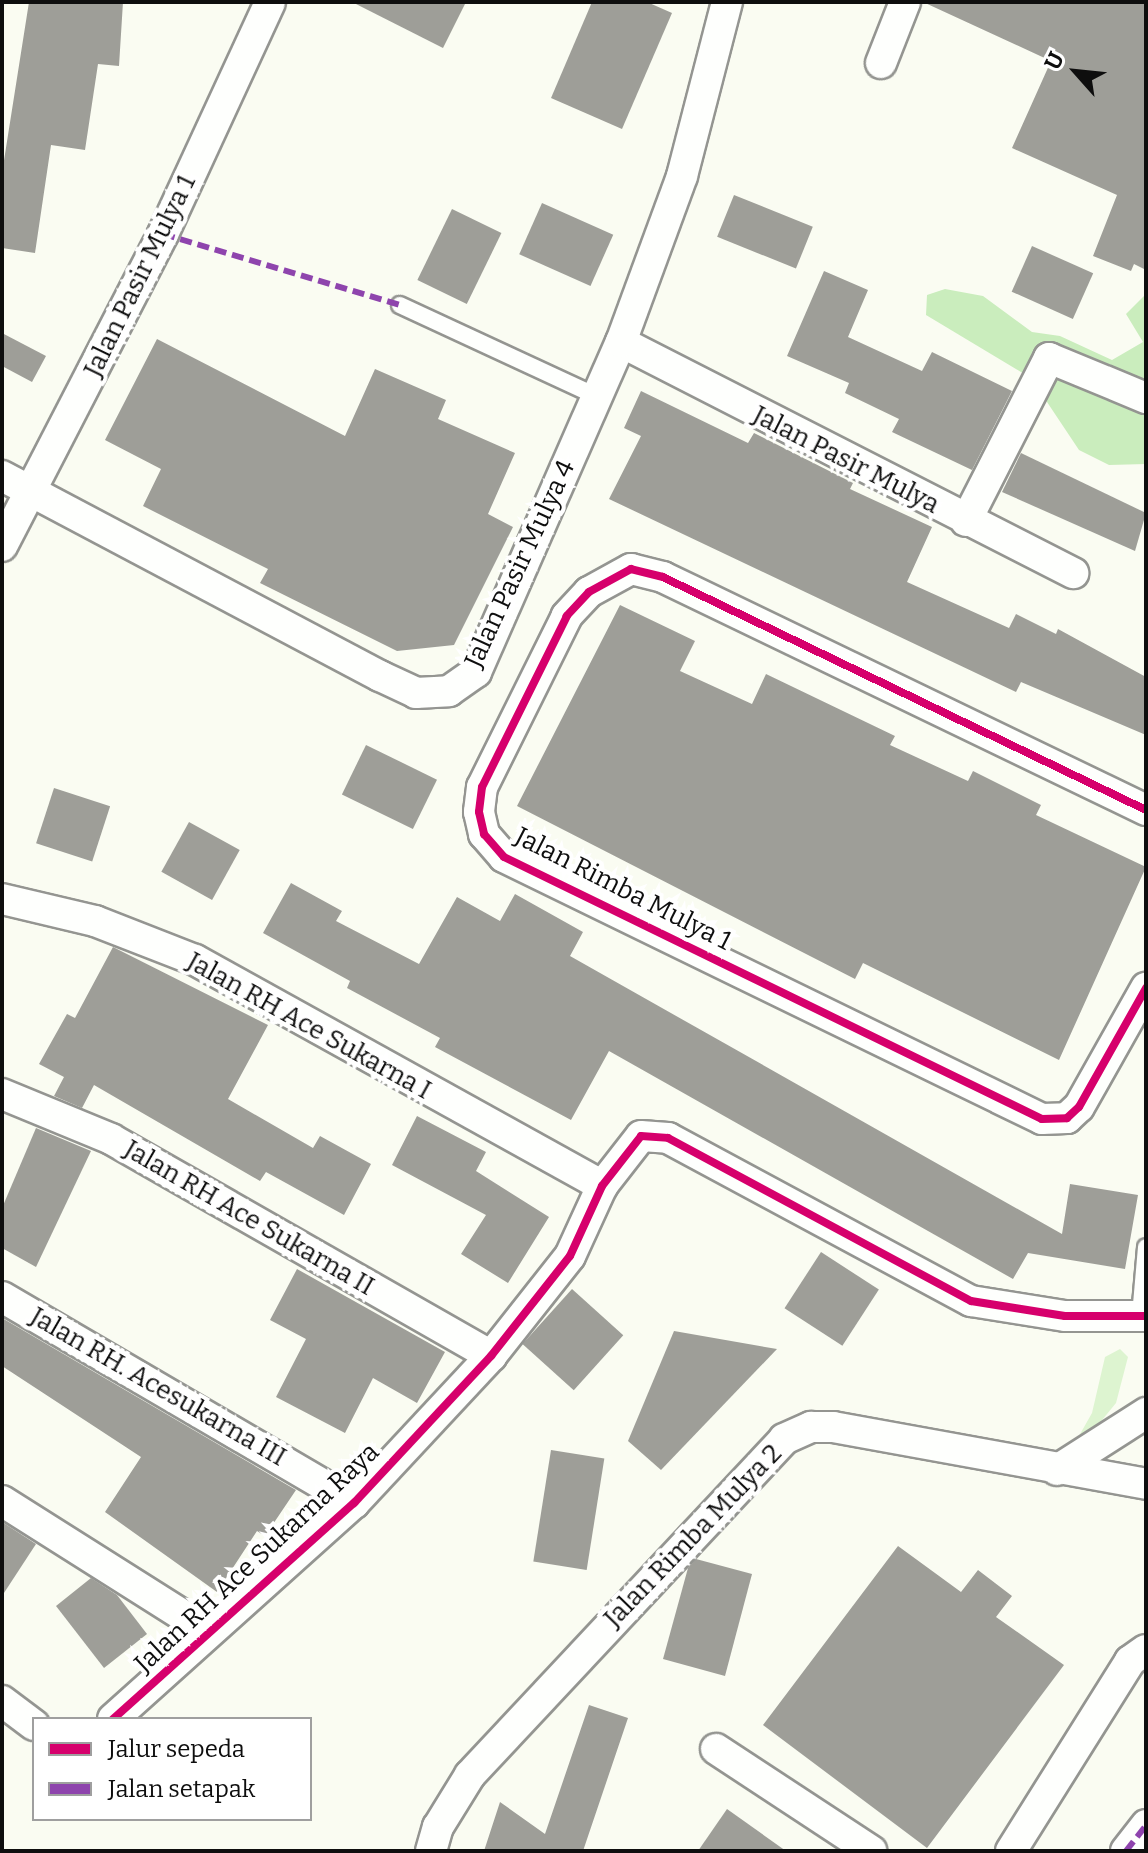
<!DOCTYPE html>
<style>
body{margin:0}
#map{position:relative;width:1148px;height:1853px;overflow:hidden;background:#fafcf2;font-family:Bitter,serif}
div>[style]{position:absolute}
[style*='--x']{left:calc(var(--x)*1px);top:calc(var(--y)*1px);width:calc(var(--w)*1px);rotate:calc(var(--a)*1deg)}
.green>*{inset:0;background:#ddf4d0}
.forest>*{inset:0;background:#caedbd}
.building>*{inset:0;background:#9e9e98;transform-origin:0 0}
.roads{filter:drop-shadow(2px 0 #949591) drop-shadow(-2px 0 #949591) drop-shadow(0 2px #949591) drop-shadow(0 -2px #949591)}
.service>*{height:16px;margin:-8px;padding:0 8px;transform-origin:8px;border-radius:8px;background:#fefffd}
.minor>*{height:30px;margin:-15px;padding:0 15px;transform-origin:15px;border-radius:15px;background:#fefffd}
.quiet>*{height:6px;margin-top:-3px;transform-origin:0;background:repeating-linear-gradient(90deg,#8e44ad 0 12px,transparent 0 18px)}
.cycleway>*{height:8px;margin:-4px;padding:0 4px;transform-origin:4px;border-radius:4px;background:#d6006c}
span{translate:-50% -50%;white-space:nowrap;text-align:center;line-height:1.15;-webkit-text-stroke:8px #fff;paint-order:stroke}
.street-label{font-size:26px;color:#0e0e0e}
.frame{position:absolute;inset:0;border:4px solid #0e0e0e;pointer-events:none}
.legend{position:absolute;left:32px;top:1717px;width:280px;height:104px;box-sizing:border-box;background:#fff;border:2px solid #9f9f9f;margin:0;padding:10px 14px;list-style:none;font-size:24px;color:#0e0e0e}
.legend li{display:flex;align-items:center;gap:16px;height:40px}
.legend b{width:40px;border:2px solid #9f9f9f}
.north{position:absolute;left:1036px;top:32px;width:80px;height:80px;-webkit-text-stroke:6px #fff;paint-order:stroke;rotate:297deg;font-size:22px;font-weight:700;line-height:32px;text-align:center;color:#0e0e0e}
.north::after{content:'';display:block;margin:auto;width:28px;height:36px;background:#0e0e0e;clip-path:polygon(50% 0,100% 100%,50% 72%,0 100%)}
</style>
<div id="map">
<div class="green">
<i style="clip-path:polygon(1120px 1349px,1128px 1357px,1116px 1403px,1080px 1447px,1075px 1443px,1092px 1413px,1105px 1357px)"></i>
</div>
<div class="forest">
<i style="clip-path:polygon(945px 289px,983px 296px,1032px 332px,1060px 336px,1112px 360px,1143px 342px,1126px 314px,1146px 294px,1146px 464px,1109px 465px,1079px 450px,1031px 378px,926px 315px,927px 295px)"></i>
</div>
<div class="building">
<i style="clip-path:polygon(29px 2px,123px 2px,119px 66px,98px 64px,85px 150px,51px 145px,35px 253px,2px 248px,2px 173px)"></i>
<i style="clip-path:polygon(352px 2px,466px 2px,443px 48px)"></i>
<i style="clip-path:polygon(592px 2px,647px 2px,672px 13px,622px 129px,551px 98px)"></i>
<i style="clip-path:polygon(923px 2px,1146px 2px,1146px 270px,1134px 264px,1131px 271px,1093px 256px,1117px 195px,1012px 148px,1051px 61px)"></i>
<i style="left:734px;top:195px;width:85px;height:45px;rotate:22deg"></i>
<i style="left:542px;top:203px;width:78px;height:56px;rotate:24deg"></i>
<i style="left:452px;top:209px;width:55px;height:79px;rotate:26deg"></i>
<i style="left:1032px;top:246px;width:67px;height:50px;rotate:24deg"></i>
<i style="clip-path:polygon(824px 271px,868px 290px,848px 337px,922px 371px,932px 352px,1012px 391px,972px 470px,892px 432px,899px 419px,845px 393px,849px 383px,787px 356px)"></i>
<i style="clip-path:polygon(2px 333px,46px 356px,32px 382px,2px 366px)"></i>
<i style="clip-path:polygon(157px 339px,345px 436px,375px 369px,446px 400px,438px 419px,515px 453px,488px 514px,513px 527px,454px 645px,397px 651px,260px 583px,268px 569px,143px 506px,161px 469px,105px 440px)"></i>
<i style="clip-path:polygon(641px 391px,748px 443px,754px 433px,853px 483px,850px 489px,932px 527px,907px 582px,1009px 628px,1016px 614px,1056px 634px,1058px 629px,1146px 677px,1146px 735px,1021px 682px,1016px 692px,609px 499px,641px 436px,624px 428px)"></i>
<i style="clip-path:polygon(1021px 453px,1146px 513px,1135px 551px,1002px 492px)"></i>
<i style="clip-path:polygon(620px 605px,695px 641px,680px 671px,752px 704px,766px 674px,895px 736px,890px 745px,968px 781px,973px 771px,1041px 805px,1036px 815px,1146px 867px,1059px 1060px,863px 963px,855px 979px,517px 806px)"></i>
<i style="left:366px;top:745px;width:79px;height:55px;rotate:26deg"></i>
<i style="left:54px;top:788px;width:59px;height:58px;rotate:18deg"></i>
<i style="left:189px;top:822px;width:58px;height:57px;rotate:29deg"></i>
<i style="clip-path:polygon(291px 883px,342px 911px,336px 921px,419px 964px,457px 897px,500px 921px,515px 894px,583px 932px,570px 956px,1062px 1234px,1070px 1184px,1138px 1195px,1125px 1269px,1028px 1253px,1013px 1279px,609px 1051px,571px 1120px,435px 1047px,440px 1038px,347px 988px,350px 981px,263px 933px)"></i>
<i style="clip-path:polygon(113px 947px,268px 1025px,228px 1099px,313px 1148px,320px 1136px,371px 1164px,344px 1215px,266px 1172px,260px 1181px,94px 1085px,82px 1108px,54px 1096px,64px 1077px,39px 1064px,67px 1014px,75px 1018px)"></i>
<i style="clip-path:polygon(417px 1116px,486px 1152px,476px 1171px,549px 1217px,508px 1283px,461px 1254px,486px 1215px,392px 1165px)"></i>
<i style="clip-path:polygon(36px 1128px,91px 1151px,36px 1267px,2px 1248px,2px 1208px)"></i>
<i style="left:821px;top:1252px;width:69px;height:67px;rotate:33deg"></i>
<i style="clip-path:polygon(297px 1269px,445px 1352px,417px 1403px,373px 1378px,345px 1433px,276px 1397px,306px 1339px,270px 1320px)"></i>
<i style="left:572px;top:1289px;width:69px;height:74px;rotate:42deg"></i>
<i style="clip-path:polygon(2px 1318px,296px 1490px,265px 1536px,257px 1531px,217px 1592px,105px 1512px,141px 1457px,2px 1366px)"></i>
<i style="clip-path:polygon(674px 1331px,777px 1349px,661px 1470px,628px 1441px)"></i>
<i style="left:551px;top:1450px;width:54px;height:113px;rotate:9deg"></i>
<i style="clip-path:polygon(2px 1522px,36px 1544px,2px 1596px)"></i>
<i style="clip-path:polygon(898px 1546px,961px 1592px,978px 1570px,1012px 1596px,996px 1617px,1064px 1665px,927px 1848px,763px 1725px)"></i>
<i style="clip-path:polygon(696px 1559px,752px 1574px,725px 1676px,663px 1659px,688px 1568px)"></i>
<i style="clip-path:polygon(91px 1578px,117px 1595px,147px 1634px,104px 1668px,56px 1606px)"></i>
<i style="clip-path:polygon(589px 1705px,628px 1718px,583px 1851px,484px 1851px,500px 1802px,545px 1834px)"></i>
<i style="clip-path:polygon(727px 1809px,786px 1851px,698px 1851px)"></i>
</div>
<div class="roads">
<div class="service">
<i style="--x:400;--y:305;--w:216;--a:24.9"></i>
<i style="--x:1140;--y:1316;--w:69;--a:-85"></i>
</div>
<div class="minor">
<i style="--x:881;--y:63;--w:66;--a:-68.5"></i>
<i style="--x:621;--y:342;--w:508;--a:27.07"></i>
<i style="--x:2;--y:476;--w:428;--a:27.9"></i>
<i style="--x:380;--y:676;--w:40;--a:25"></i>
<i style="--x:416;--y:693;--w:33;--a:-3"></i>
<i style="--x:449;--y:691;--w:33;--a:-35"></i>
<i style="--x:476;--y:672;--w:360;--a:-66.3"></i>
<i style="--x:621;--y:342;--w:177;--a:-69.8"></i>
<i style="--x:682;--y:176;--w:180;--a:-75.5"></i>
<i style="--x:966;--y:521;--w:183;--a:-63"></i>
<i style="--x:1049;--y:358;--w:105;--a:22.4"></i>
<i style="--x:2;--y:546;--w:351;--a:-62.7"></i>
<i style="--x:163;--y:234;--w:255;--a:-65.2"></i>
<i style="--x:1146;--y:810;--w:536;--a:-154.25"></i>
<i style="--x:663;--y:577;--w:33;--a:-166"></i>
<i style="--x:631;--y:569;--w:48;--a:151.3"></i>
<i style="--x:589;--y:592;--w:33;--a:133"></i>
<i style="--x:567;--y:616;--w:191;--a:116.4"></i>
<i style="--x:482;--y:787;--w:25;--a:97"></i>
<i style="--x:479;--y:812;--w:23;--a:77"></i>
<i style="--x:484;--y:834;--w:30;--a:49"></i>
<i style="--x:504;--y:857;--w:598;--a:25.97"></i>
<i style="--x:1042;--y:1119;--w:25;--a:-2"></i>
<i style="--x:1067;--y:1118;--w:16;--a:-43"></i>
<i style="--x:1079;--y:1107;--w:137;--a:-60.6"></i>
<i style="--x:2;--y:899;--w:96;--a:13.3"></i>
<i style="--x:95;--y:921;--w:107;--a:21.3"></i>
<i style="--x:195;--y:960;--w:466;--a:29"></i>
<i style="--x:2;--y:1094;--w:118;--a:22.4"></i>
<i style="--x:111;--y:1139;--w:438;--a:29.7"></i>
<i style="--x:2;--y:1297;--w:408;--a:30.3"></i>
<i style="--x:1057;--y:1470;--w:106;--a:-32.6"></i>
<i style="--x:2;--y:1501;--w:241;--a:32.3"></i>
<i style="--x:2;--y:1701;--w:40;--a:37"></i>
<i style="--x:113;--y:1719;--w:324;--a:-41.9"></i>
<i style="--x:354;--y:1503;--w:201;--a:-47"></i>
<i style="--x:491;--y:1356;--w:127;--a:-51.7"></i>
<i style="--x:570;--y:1256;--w:77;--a:-65.4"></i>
<i style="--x:602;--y:1186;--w:63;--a:-52"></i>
<i style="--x:641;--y:1136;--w:27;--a:4"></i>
<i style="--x:668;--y:1138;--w:344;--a:28.3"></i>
<i style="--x:971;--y:1301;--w:95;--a:9.1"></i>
<i style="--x:1065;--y:1316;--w:81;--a:0"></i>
<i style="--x:716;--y:1749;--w:186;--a:33.3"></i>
<i style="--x:431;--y:1851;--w:25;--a:-74"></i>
<i style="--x:438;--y:1827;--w:61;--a:-58.4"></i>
<i style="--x:470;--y:1775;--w:460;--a:-46.9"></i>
<i style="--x:784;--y:1439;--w:30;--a:-24"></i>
<i style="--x:811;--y:1427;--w:22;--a:0"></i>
<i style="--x:833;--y:1427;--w:318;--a:10.3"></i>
<i style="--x:1011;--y:1851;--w:224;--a:-57.9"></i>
<i style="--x:1130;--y:1661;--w:19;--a:-35"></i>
<i style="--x:1126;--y:1851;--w:33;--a:-52"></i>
</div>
</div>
<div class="quiet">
<i style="--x:163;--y:234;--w:247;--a:16.7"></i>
<i style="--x:1126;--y:1851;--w:33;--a:-52"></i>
</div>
<div class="cycleway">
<i style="--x:1146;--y:810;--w:536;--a:-154.25"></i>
<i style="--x:663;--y:577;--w:33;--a:-166"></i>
<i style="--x:631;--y:569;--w:48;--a:151.3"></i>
<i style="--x:589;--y:592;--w:33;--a:133"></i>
<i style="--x:567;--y:616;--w:191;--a:116.4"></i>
<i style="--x:482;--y:787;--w:25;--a:97"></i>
<i style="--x:479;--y:812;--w:23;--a:77"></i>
<i style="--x:484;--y:834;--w:30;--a:49"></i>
<i style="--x:504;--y:857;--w:598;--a:25.97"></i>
<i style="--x:1042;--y:1119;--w:25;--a:-2"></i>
<i style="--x:1067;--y:1118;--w:16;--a:-43"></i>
<i style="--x:1079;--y:1107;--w:137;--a:-60.6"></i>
<i style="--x:113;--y:1719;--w:324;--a:-41.9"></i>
<i style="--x:354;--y:1503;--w:201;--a:-47"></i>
<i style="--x:491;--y:1356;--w:127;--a:-51.7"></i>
<i style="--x:570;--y:1256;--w:77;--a:-65.4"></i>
<i style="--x:602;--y:1186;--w:63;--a:-52"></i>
<i style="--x:641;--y:1136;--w:27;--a:4"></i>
<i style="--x:668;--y:1138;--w:344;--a:28.3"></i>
<i style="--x:971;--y:1301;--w:95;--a:9.1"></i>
<i style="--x:1065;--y:1316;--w:81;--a:0"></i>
</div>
<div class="street-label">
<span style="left:140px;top:276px;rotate:-64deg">Jalan Pasir Mulya 1</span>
<span style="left:846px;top:460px;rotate:27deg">Jalan Pasir Mulya</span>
<span style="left:520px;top:564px;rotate:-65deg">Jalan Pasir Mulya 4</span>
<span style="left:623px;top:889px;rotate:27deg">Jalan Rimba Mulya 1</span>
<span style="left:309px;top:1026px;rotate:29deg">Jalan RH Ace Sukarna I</span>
<span style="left:249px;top:1218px;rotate:30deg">Jalan RH Ace Sukarna II</span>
<span style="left:158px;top:1387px;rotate:30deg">Jalan RH. Acesukarna III</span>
<span style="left:693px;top:1536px;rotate:-46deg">Jalan Rimba Mulya 2</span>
<span style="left:257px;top:1558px;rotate:-43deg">Jalan RH Ace Sukarna Raya</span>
</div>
<div class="frame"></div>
<ul class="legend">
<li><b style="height:10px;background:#d6006c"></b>Jalur sepeda</li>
<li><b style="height:10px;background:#8e44ad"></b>Jalan setapak</li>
</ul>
<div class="north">U</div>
</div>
